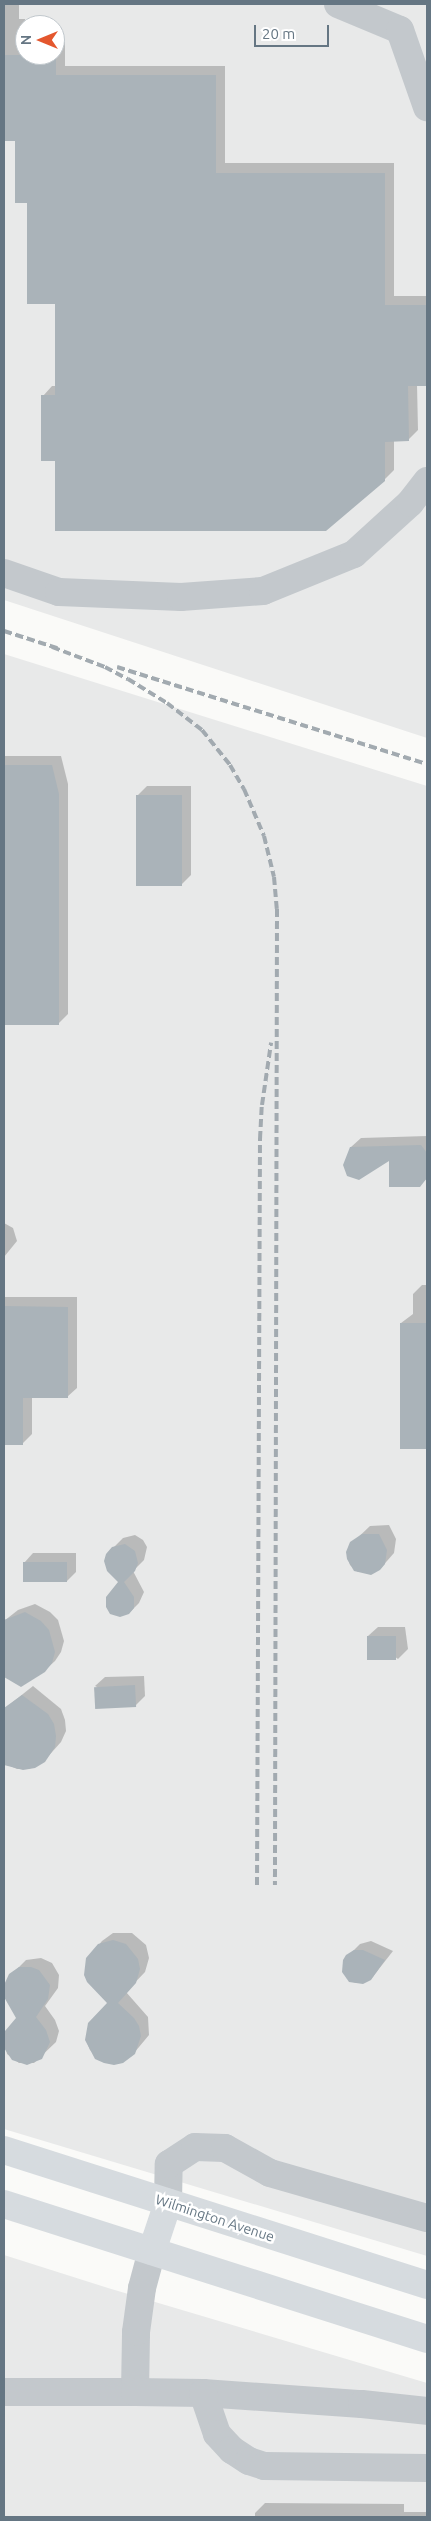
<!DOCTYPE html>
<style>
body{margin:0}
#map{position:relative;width:431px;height:2521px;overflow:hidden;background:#fafaf8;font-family:Ubuntu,sans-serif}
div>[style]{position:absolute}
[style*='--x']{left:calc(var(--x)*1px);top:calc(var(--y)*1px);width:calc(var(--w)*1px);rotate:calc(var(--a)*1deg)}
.built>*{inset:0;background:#e8e9e9}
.shadow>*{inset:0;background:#0003}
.building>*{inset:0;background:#aab3b9;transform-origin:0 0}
.minor>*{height:28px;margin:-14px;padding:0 14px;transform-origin:14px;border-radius:14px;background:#c3c8cc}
.major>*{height:28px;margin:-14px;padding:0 14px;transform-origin:14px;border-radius:14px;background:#d6dbdf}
.rail>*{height:4px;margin-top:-2px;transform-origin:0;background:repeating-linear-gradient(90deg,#a2aab0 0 8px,transparent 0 12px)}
span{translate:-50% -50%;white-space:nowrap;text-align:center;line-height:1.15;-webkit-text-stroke:5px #fff;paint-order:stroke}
.street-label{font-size:14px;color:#657683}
.frame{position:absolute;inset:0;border:5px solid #657683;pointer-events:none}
.north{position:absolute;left:15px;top:15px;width:50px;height:50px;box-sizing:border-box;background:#fff;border:1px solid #c1c8cd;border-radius:50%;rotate:270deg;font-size:14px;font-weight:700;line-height:20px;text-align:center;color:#657683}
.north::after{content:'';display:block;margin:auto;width:18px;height:22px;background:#e4572e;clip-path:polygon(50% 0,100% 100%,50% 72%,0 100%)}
.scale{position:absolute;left:254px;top:25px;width:75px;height:22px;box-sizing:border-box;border:2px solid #657683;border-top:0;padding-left:6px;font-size:15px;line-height:18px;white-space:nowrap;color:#657683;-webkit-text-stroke:4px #fff;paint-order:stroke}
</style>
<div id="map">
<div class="built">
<i style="clip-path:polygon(evenodd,4px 4px,427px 4px,427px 738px,4px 600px,4px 4px,25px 25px,55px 25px,55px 55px,25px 55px,25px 25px)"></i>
<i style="clip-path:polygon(4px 654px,427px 786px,427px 2256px,4px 2129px)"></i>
<i style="clip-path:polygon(4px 2255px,108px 2288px,427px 2383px,427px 2517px,4px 2517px)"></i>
</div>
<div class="shadow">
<i style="clip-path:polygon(4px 4px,19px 4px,19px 19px,25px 19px,25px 55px,55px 55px,55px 42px,65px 42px,65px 66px,225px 66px,225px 163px,394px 163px,394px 296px,427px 296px,427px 384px,417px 384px,418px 430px,408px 440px,394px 440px,394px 470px,384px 480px,56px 460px,43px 396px,52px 386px,56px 386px,56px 302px,28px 201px,16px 140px,4px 140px)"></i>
<i style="clip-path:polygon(4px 756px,61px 756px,68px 784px,68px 1014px,59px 1023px,4px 1023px)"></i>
<i style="clip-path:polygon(147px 786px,191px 786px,191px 875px,181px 885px,138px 795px)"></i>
<i style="clip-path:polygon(427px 1136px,427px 1178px,419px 1186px,390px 1159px,351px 1147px,361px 1138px)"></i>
<i style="clip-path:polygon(4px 1223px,13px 1228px,17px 1241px,4px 1257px)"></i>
<i style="clip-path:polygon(422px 1285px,427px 1285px,427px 1448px,401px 1448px,401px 1323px,413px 1314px,413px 1294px)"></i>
<i style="clip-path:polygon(4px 1297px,77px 1297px,77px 1388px,67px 1397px,32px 1397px,32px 1434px,22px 1444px,4px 1444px)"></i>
<i style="clip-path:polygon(389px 1525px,396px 1539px,394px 1553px,380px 1569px,358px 1572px,350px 1565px,348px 1559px,350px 1545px,370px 1526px)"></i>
<i style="clip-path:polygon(135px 1535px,143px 1540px,147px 1547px,144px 1560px,133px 1571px,144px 1592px,139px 1603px,129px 1613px,113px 1548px,123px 1538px)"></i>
<i style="clip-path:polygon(33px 1553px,76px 1553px,76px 1572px,67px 1581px,24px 1563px)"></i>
<i style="clip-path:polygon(35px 1604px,50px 1612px,58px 1620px,64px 1641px,61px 1652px,55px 1661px,44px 1671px,21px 1686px,4px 1676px,4px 1621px,18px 1610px)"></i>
<i style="clip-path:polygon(378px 1627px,405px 1627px,408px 1649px,398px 1659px,368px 1636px)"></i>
<i style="clip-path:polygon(144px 1676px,145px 1696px,135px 1706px,95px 1686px,105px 1677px)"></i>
<i style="clip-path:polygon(33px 1686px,61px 1709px,65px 1720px,66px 1731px,61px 1742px,44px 1761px,29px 1769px,17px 1769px,4px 1763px,4px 1709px)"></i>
<i style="clip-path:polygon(113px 1933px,132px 1933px,146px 1945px,149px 1958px,145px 1972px,126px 1992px,148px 2017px,149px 2035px,134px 2053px,105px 2062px,90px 2050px,86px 2040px,108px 2003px,87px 1959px,102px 1941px)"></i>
<i style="clip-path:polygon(371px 1941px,393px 1951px,371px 1979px,357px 1983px,349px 1981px,350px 1954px,360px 1944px)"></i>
<i style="clip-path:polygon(41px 1958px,52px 1963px,59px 1975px,58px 1988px,45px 2006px,55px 2020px,59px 2031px,56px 2042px,34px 2063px,19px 2063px,7px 2054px,4px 2039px,6px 2032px,17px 2018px,16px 1970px,26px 1960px)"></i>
<i style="clip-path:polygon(265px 2503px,404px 2504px,404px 2512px,427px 2512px,427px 2517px,255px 2517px,255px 2513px)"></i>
</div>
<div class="building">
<i style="clip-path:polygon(4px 55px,56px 55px,56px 75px,216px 75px,216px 173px,385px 173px,385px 305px,427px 305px,427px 386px,408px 386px,409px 441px,385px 442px,385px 481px,326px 531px,55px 531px,55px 461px,41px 461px,41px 395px,55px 395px,55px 304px,27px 304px,27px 203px,15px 203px,15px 141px,4px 141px)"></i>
<i style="clip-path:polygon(4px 765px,52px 765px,59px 794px,59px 1025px,4px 1025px)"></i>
<i style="left:136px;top:795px;width:46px;height:91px"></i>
<i style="clip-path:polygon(421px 1145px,427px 1153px,427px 1178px,420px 1187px,389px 1187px,389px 1161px,359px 1180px,347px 1176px,343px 1165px,350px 1147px)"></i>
<i style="clip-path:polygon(4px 1306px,68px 1307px,68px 1398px,23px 1398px,23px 1445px,4px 1445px)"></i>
<i style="left:400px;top:1323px;width:27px;height:126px"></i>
<i style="clip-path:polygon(362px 1534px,379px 1534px,387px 1550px,385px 1564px,380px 1570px,371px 1575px,354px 1571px,347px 1559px,346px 1552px,350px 1542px)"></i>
<i style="clip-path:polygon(125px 1544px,135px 1551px,138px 1563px,135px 1571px,124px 1582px,134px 1597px,134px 1608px,129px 1614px,120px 1617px,110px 1614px,106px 1607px,106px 1597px,118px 1582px,107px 1571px,104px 1561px,106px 1554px,112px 1547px)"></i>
<i style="left:67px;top:1562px;width:20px;height:44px;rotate:90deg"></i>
<i style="clip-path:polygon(25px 1612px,41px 1621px,49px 1630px,55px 1652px,52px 1663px,45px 1672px,21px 1687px,4px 1677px,4px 1620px)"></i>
<i style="left:367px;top:1636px;width:29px;height:24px"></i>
<i style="left:135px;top:1685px;width:22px;height:41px;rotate:87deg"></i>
<i style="clip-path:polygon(22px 1695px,48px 1714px,54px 1724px,56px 1736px,55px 1747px,45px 1762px,35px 1768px,23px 1770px,4px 1765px,4px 1708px)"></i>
<i style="clip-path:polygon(113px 1940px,126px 1944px,138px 1959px,140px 1969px,136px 1983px,118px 2003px,134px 2018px,139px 2026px,141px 2036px,135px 2054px,123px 2063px,114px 2065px,104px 2063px,95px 2059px,85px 2040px,88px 2023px,107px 2003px,87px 1982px,84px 1975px,86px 1958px,98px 1944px)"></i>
<i style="clip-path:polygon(354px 1950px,363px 1950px,385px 1960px,371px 1980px,363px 1984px,349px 1982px,342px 1972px,343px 1960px,346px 1955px)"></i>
<i style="clip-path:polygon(19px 1967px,31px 1967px,39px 1970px,50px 1985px,48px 1999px,36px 2017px,46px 2030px,50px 2042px,42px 2059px,27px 2065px,12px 2060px,4px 2048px,5px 2031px,16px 2018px,4px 1997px,4px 1985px,9px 1974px)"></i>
</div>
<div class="minor">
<i style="--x:338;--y:4;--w:67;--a:22.8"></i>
<i style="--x:400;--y:30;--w:82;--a:70.7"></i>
<i style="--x:4;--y:573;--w:58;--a:19.1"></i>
<i style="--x:59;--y:592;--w:122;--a:2.3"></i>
<i style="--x:181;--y:597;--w:82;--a:-4.2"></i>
<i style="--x:263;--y:591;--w:98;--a:-22.1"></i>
<i style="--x:354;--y:554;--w:76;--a:-42.3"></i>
<i style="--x:410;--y:503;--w:28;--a:-52"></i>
<i style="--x:168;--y:2203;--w:39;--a:-89"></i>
<i style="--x:169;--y:2164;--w:31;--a:-33"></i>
<i style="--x:195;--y:2147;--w:30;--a:2"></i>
<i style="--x:225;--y:2148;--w:51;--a:29.1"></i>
<i style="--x:270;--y:2173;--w:163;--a:16"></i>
<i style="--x:4;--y:2392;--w:131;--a:0"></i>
<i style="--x:135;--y:2392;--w:60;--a:-89"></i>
<i style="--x:136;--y:2332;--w:44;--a:-82.2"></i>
<i style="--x:142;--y:2288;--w:38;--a:-75"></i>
<i style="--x:135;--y:2392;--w:68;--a:0.8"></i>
<i style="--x:203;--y:2393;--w:159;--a:4"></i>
<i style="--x:362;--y:2404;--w:65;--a:6.1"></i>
<i style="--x:203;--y:2393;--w:43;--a:71.1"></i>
<i style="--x:217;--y:2434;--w:22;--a:47"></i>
<i style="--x:232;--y:2450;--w:20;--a:33"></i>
<i style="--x:249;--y:2461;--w:16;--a:18"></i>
<i style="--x:264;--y:2466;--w:163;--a:0.7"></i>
</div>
<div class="major">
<i style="--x:4;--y:2150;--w:444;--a:17.7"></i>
<i style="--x:4;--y:2204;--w:444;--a:17.7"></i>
<i style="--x:152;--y:2251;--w:51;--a:-71.6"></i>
</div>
<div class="rail">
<i style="--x:4;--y:631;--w:56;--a:17.8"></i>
<i style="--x:52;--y:647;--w:57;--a:20.7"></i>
<i style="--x:105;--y:667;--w:26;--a:28"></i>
<i style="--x:128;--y:679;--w:46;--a:31.6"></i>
<i style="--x:167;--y:703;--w:44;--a:37.6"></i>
<i style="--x:202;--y:730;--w:45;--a:51.3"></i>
<i style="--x:230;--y:765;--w:28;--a:60"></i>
<i style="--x:244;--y:789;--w:51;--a:66.9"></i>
<i style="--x:264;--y:836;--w:42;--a:76.3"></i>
<i style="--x:274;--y:877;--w:32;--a:85"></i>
<i style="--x:277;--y:909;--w:976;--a:90.12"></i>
<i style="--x:117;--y:667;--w:325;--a:17.4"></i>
<i style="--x:257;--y:1885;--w:746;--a:-89.77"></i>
<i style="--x:260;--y:1139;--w:34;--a:-87"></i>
<i style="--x:262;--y:1105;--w:63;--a:-81.7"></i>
</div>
<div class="street-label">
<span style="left:215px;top:2218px;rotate:18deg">Wilmington Avenue</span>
</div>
<div class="frame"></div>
<div class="north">N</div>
<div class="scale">20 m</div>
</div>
